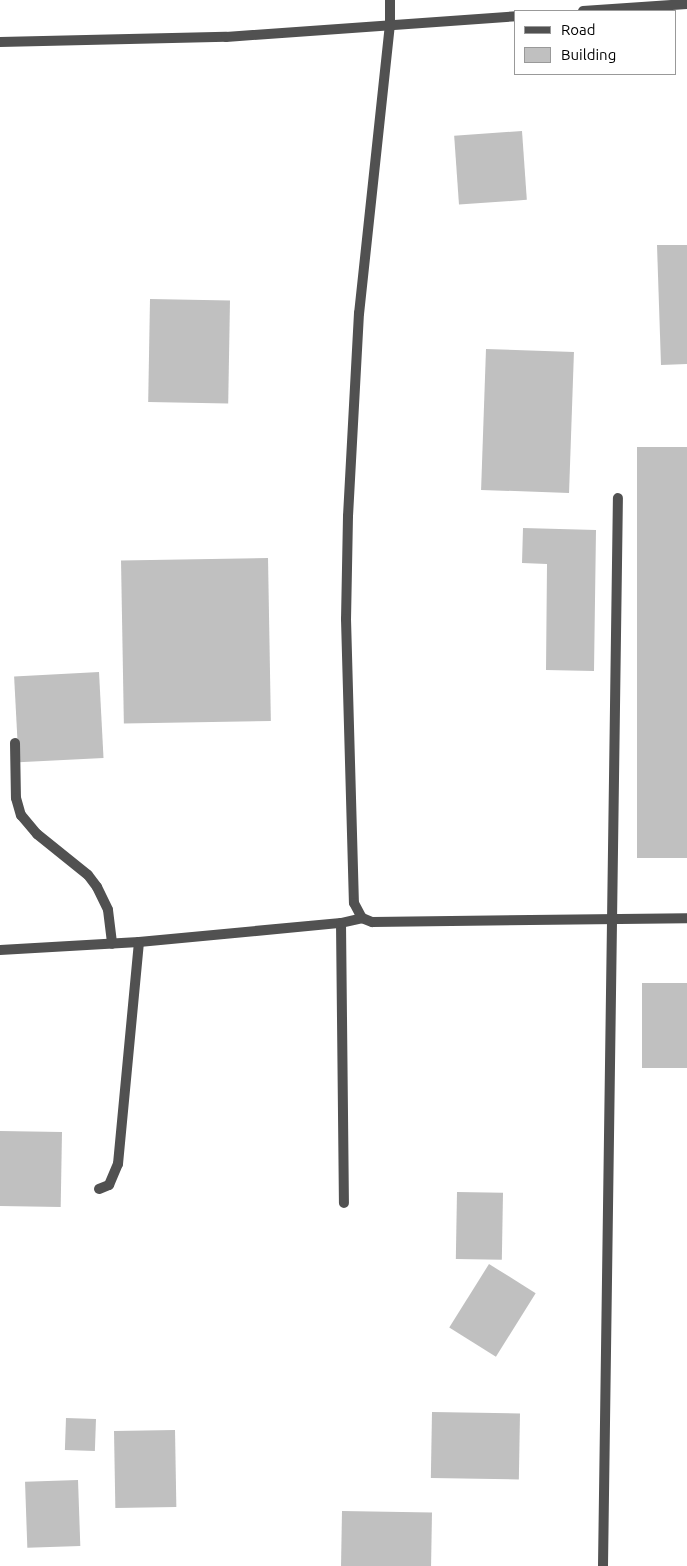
<!DOCTYPE html>
<style>
body{margin:0}
#map{position:relative;width:687px;height:1566px;overflow:hidden;background:#fff;font-family:Ubuntu,sans-serif}
div>[style]{position:absolute}
[style*='--x']{left:calc(var(--x)*1px);top:calc(var(--y)*1px);width:calc(var(--w)*1px);rotate:calc(var(--a)*1deg)}
.building>*{inset:0;background:#c0c0c0;transform-origin:0 0}
.street>*{height:10px;margin:-5px;padding:0 5px;transform-origin:5px;border-radius:5px;background:#515151}
span{translate:-50% -50%;white-space:nowrap;text-align:center;line-height:1.15;-webkit-text-stroke:4px #fff;paint-order:stroke}
.legend{position:absolute;left:514px;top:10px;width:162px;height:65px;box-sizing:border-box;background:#fff;border:1px solid #999;margin:0;padding:6px 9px;list-style:none;font-size:15px;color:#000}
.legend li{display:flex;align-items:center;gap:10px;height:25px}
.legend b{width:25px;border:1px solid #999}
</style>
<div id="map">
<div class="building">
<i style="left:522px;top:131px;width:69px;height:68px;rotate:86deg"></i>
<i style="clip-path:polygon(657px 245px,687px 245px,687px 364px,661px 365px)"></i>
<i style="left:150px;top:299px;width:80px;height:103px;rotate:1deg"></i>
<i style="left:486px;top:349px;width:88px;height:141px;rotate:2deg"></i>
<i style="left:637px;top:447px;width:50px;height:411px"></i>
<i style="clip-path:polygon(523px 528px,596px 530px,594px 671px,546px 670px,547px 564px,522px 563px)"></i>
<i style="left:268px;top:558px;width:163px;height:147px;rotate:89deg"></i>
<i style="left:99px;top:672px;width:86px;height:85px;rotate:87deg"></i>
<i style="left:642px;top:983px;width:45px;height:85px"></i>
<i style="left:0;top:1131px;width:62px;height:75px;rotate:1deg"></i>
<i style="left:457px;top:1192px;width:46px;height:67px;rotate:1deg"></i>
<i style="left:489px;top:1264px;width:55px;height:75px;rotate:32deg"></i>
<i style="left:432px;top:1412px;width:88px;height:66px;rotate:1deg"></i>
<i style="left:66px;top:1418px;width:30px;height:32px;rotate:2deg"></i>
<i style="left:175px;top:1430px;width:77px;height:61px;rotate:89deg"></i>
<i style="left:78px;top:1480px;width:66px;height:53px;rotate:88deg"></i>
<i style="left:342px;top:1511px;width:90px;height:55px;rotate:1deg"></i>
</div>
<div class="street">
<i style="--x:390;--y:0;--w:24;--a:90"></i>
<i style="--x:390;--y:24;--w:291;--a:96.1"></i>
<i style="--x:359;--y:313;--w:203;--a:93.1"></i>
<i style="--x:348;--y:516;--w:103;--a:91.1"></i>
<i style="--x:346;--y:619;--w:284;--a:88.4"></i>
<i style="--x:354;--y:903;--w:17;--a:62"></i>
<i style="--x:362;--y:918;--w:11;--a:22"></i>
<i style="--x:372;--y:922;--w:315;--a:-0.7"></i>
<i style="--x:583;--y:11;--w:104;--a:-3.9"></i>
<i style="--x:0;--y:42;--w:226;--a:-1.3"></i>
<i style="--x:226;--y:37;--w:291;--a:-4.1"></i>
<i style="--x:15;--y:743;--w:55;--a:89"></i>
<i style="--x:16;--y:798;--w:18;--a:74"></i>
<i style="--x:21;--y:815;--w:25;--a:50"></i>
<i style="--x:37;--y:834;--w:65;--a:38.8"></i>
<i style="--x:88;--y:875;--w:15;--a:53"></i>
<i style="--x:97;--y:887;--w:25;--a:64"></i>
<i style="--x:108;--y:910;--w:34;--a:83"></i>
<i style="--x:341;--y:923;--w:280;--a:89.4"></i>
<i style="--x:0;--y:950;--w:139;--a:-3.3"></i>
<i style="--x:139;--y:942;--w:203;--a:-5.4"></i>
<i style="--x:341;--y:923;--w:22;--a:-13"></i>
<i style="--x:99;--y:1189;--w:11;--a:-22"></i>
<i style="--x:109;--y:1185;--w:23;--a:-67"></i>
<i style="--x:118;--y:1164;--w:223;--a:-84.6"></i>
<i style="--x:603;--y:1566;--w:1068;--a:-89.2"></i>
</div>
<ul class="legend">
<li><b style="height:6px;background:#515151"></b>Road</li>
<li><b style="height:14px;background:#c0c0c0"></b>Building</li>
</ul>
</div>
